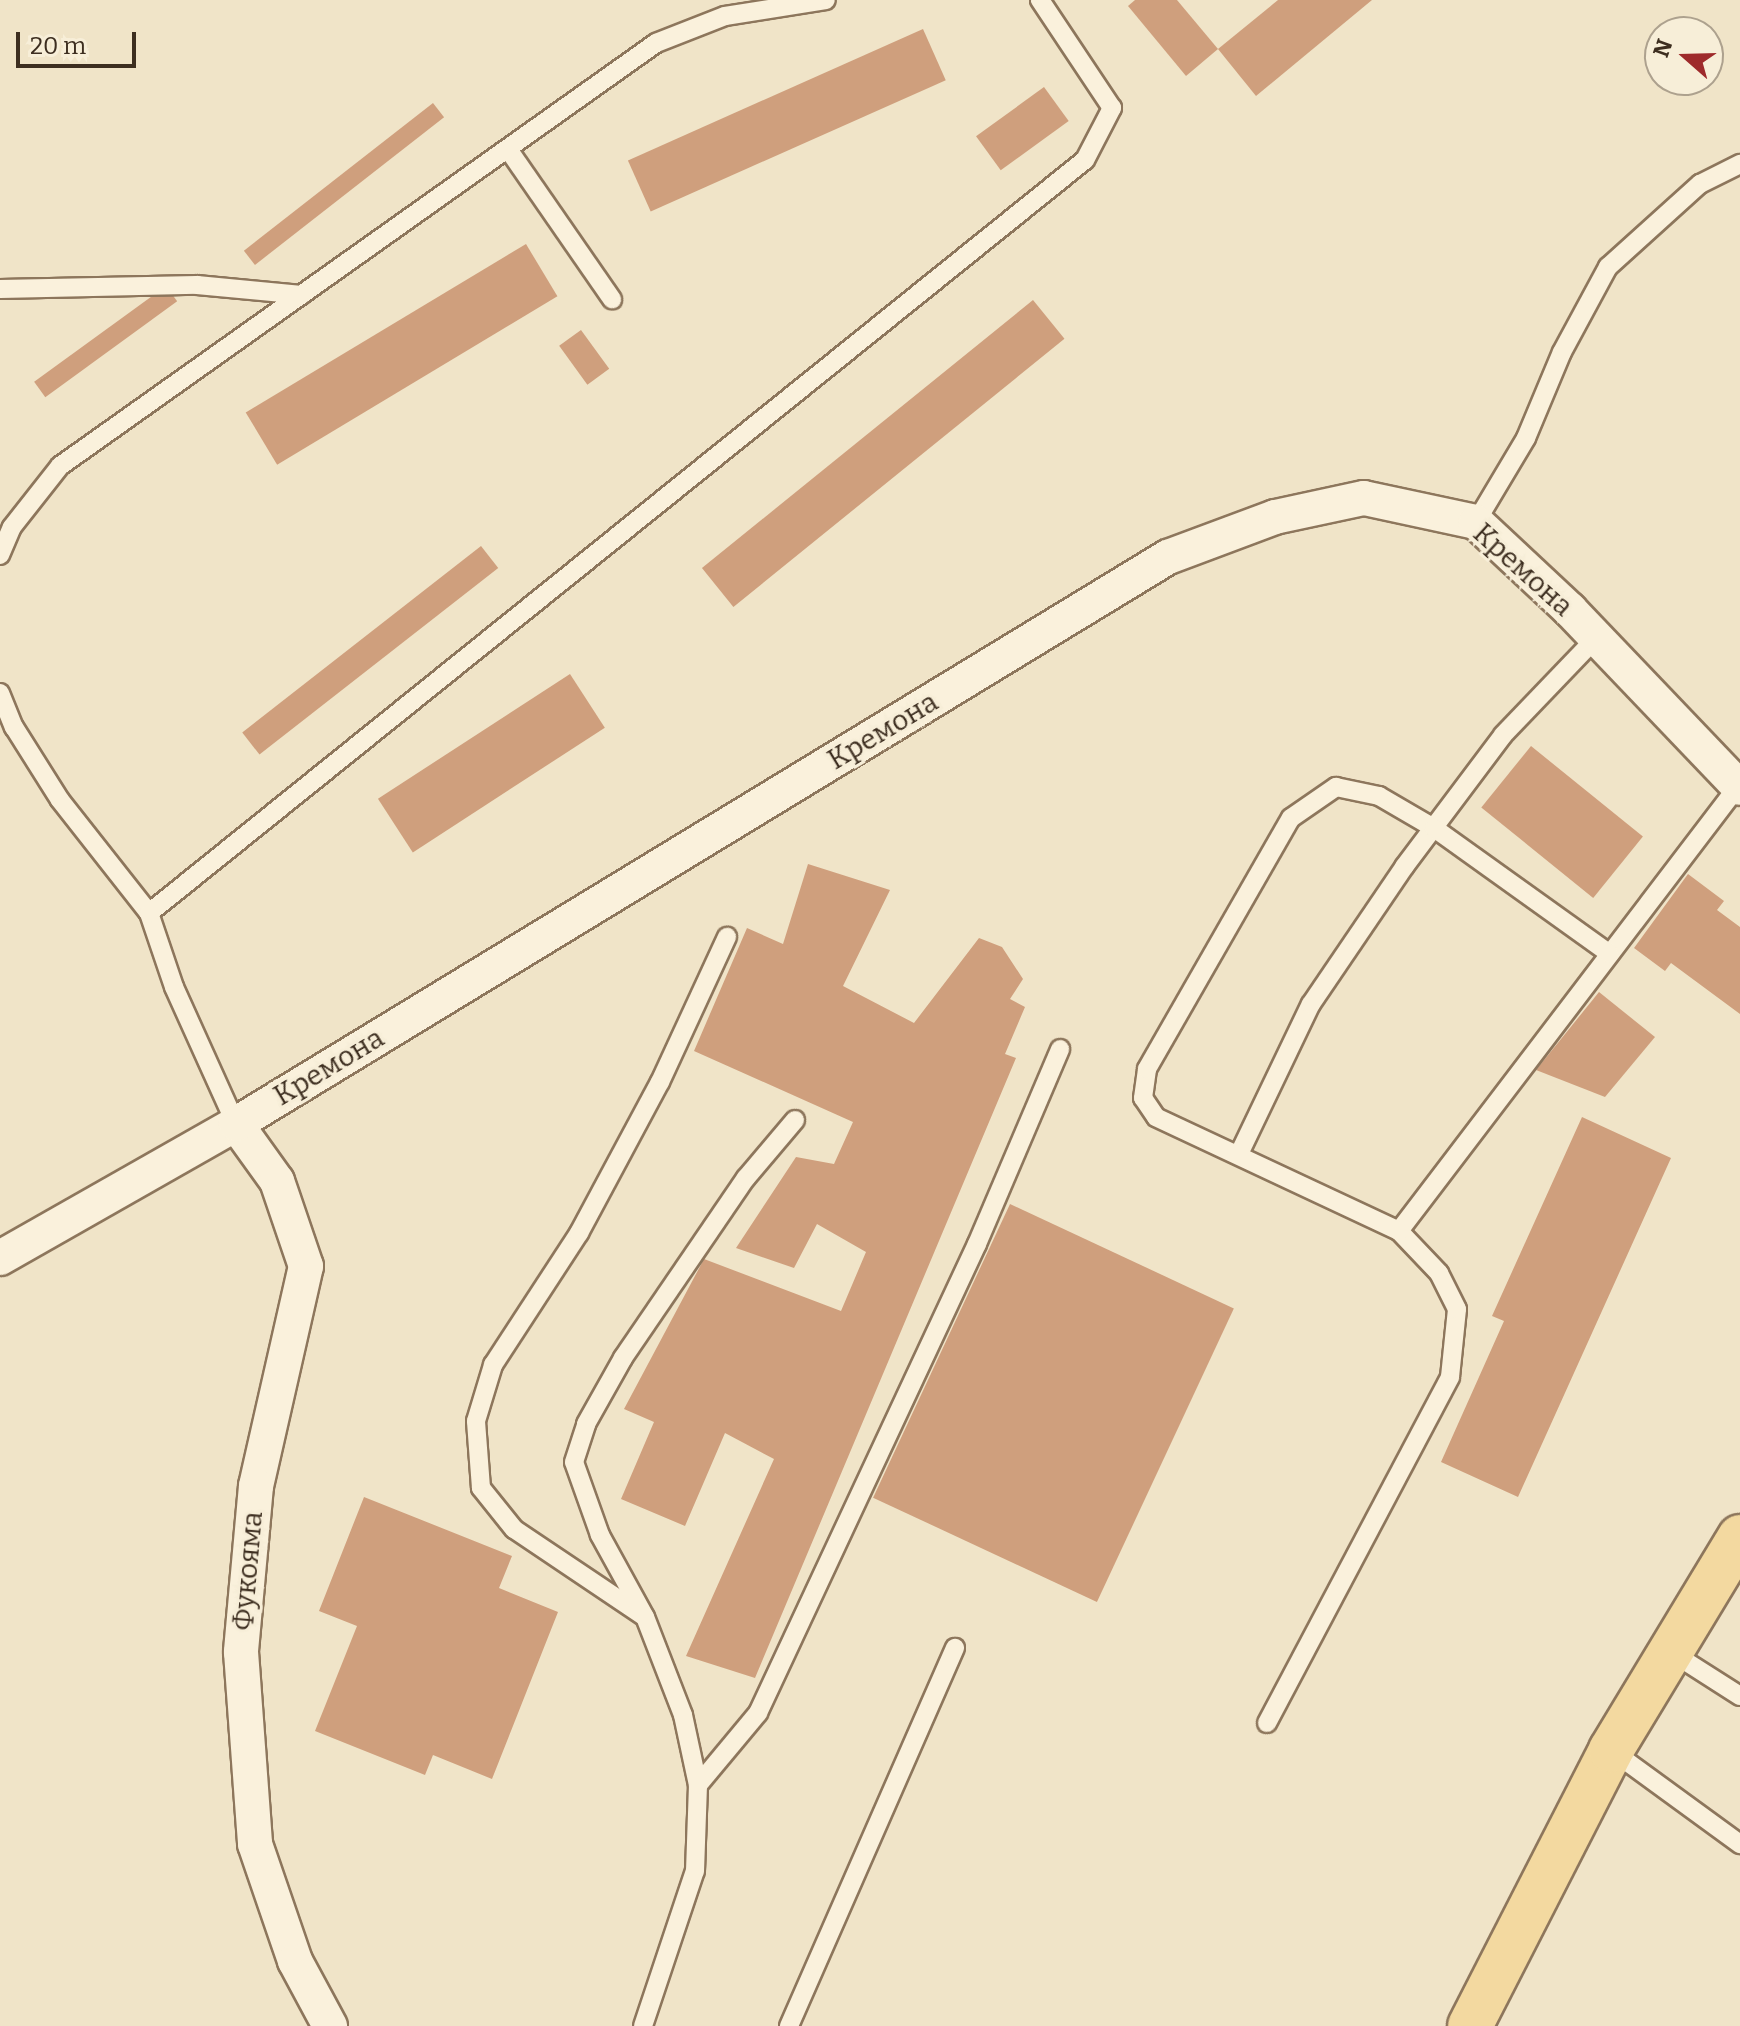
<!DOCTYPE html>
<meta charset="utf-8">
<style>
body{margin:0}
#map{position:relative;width:1740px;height:2026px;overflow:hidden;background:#f0e4c8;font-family:Bitter,serif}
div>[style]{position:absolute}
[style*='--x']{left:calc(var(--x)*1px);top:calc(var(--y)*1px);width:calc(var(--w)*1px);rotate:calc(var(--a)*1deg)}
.building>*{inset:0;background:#cf9f7d;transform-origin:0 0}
.roads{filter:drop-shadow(2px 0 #8d765c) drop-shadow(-2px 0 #8d765c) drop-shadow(0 2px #8d765c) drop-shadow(0 -2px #8d765c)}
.service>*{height:18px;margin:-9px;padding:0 9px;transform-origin:9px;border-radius:9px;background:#faf1dc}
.minor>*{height:34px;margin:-17px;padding:0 17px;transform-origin:17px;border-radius:17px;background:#faf1dc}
.primary>*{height:44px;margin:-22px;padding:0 22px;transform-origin:22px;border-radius:22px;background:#f3d9a0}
span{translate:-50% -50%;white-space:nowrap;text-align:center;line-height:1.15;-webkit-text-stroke:6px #f7eed8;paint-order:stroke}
.street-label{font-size:28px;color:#3d2e20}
.north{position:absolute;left:1644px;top:16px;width:80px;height:80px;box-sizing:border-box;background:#f7eed8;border:2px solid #ada18e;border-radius:50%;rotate:290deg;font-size:22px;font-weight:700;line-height:32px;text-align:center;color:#3d2e20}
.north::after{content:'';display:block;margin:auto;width:28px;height:36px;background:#9e2a2b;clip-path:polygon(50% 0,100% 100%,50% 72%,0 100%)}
.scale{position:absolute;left:16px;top:32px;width:120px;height:36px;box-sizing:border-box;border:4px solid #3d2e20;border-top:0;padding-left:10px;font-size:24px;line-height:28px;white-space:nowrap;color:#3d2e20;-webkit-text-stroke:6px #f7eed8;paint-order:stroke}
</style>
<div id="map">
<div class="building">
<i style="clip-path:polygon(1135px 0,1177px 0,1218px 49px,1186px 76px,1128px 6px)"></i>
<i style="clip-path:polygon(1278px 0,1372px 0,1256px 96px,1218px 49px)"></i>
<i style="left:923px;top:29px;width:56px;height:323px;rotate:66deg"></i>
<i style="left:1044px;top:87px;width:42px;height:84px;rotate:54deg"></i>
<i style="left:433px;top:103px;width:18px;height:240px;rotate:52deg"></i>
<i style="left:526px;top:244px;width:61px;height:327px;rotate:59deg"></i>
<i style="left:166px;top:286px;width:19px;height:163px;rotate:54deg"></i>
<i style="left:1033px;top:300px;width:50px;height:426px;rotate:51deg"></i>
<i style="left:581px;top:330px;width:48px;height:27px;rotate:54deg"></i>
<i style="left:481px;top:546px;width:28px;height:303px;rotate:52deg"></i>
<i style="left:570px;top:674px;width:64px;height:229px;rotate:57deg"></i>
<i style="left:1531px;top:746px;width:144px;height:79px;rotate:39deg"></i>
<i style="clip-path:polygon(808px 864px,890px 890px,843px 986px,914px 1023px,979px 938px,1002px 947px,1023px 979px,1010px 999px,1025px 1007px,1005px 1054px,1016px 1058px,755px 1678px,686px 1656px,774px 1459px,725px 1433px,685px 1526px,621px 1499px,654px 1422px,624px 1409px,704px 1259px,841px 1311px,866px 1252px,817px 1224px,794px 1268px,736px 1248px,796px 1157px,834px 1164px,853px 1122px,694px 1051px,747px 928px,783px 944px)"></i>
<i style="clip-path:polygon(1688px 874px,1724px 901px,1717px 910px,1740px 927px,1740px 1014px,1671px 963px,1665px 971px,1634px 948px)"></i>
<i style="clip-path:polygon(1599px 992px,1655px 1037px,1605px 1097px,1536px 1070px)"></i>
<i style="clip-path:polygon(1582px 1117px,1671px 1158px,1518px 1497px,1441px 1462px,1504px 1321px,1492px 1316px)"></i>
<i style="left:1010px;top:1204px;width:247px;height:324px;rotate:25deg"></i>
<i style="clip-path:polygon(364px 1497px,512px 1556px,499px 1588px,558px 1612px,492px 1779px,433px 1755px,425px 1775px,315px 1731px,357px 1626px,319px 1611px)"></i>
</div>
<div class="roads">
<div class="service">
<i style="--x:508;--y:149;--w:183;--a:55.3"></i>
<i style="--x:0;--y:289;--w:197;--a:-1.2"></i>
<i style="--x:197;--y:285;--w:105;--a:5.4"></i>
<i style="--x:1476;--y:522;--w:98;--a:-59.2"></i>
<i style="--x:1526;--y:438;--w:93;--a:-67.3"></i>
<i style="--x:1562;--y:352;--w:97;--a:-61.6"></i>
<i style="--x:1608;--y:267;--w:124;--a:-42.1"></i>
<i style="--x:1700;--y:184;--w:45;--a:-26.6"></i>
<i style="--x:0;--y:555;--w:30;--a:-67"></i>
<i style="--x:12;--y:527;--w:78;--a:-51.8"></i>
<i style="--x:60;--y:466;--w:731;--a:-35.36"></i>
<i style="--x:656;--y:43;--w:74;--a:-21.4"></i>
<i style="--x:725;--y:16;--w:102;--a:-9"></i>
<i style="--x:0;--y:693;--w:37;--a:68"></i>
<i style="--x:14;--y:727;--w:86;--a:57.8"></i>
<i style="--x:60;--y:800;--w:144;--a:51.8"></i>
<i style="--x:149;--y:913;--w:78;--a:71.3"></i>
<i style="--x:174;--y:987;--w:150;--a:65.7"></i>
<i style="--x:149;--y:913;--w:1201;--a:-38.82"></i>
<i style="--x:1085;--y:160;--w:59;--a:-62.6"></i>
<i style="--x:1112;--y:108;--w:130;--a:-123.7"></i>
<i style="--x:1239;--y:1154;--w:166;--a:-64.4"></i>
<i style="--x:1311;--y:1004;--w:166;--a:-55.8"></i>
<i style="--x:1404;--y:867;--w:165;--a:-53.1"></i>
<i style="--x:1503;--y:735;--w:134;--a:-46.2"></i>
<i style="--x:1399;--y:1231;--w:559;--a:-52.7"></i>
<i style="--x:642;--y:1615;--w:154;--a:-146.1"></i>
<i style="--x:514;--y:1529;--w:53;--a:-128.8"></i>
<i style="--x:481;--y:1488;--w:67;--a:-94.3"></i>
<i style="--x:476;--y:1421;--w:59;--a:-73.1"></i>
<i style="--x:493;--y:1365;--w:158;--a:-56.9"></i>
<i style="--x:579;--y:1233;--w:171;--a:-61.8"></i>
<i style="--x:660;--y:1082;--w:160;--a:-65.2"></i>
<i style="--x:1671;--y:1652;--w:82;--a:32.5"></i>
<i style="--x:1267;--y:1723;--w:391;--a:-62.1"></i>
<i style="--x:1450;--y:1377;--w:68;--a:-84.1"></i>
<i style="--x:1457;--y:1309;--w:40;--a:-116.6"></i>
<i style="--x:1439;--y:1273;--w:58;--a:-133.6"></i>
<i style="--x:1399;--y:1231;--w:268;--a:-154.9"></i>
<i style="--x:1156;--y:1117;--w:23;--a:-124"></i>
<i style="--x:1143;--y:1098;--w:29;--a:-82"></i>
<i style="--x:1147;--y:1069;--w:289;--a:-60.2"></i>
<i style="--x:1291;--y:818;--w:55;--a:-34.6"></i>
<i style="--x:1336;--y:787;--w:44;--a:11.8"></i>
<i style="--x:1379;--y:796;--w:64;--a:30.2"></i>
<i style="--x:1434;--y:828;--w:216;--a:35.6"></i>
<i style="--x:1611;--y:1750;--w:160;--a:36.1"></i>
<i style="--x:698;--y:1785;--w:94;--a:-50.2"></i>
<i style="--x:758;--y:1713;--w:518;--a:-64.97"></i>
<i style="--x:977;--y:1244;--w:212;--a:-66.9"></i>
<i style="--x:643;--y:2026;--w:163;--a:-71.5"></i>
<i style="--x:695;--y:1871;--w:86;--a:-88"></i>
<i style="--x:698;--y:1785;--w:72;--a:-102.1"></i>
<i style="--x:683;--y:1715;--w:105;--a:-111.2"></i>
<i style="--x:645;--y:1617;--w:94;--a:-118.8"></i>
<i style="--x:600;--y:1535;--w:77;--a:-109.6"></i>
<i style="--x:574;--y:1462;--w:40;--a:-72"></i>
<i style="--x:586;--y:1424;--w:76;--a:-60.7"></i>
<i style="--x:623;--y:1358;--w:218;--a:-55.7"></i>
<i style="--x:746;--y:1178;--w:76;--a:-49.8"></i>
<i style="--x:789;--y:2026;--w:413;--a:-66.3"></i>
</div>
<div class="minor">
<i style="--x:236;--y:1124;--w:70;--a:54.3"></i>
<i style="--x:277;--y:1181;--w:90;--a:71.2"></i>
<i style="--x:306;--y:1266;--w:226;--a:102.8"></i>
<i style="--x:256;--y:1486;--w:167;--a:95.2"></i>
<i style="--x:241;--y:1652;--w:193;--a:85.8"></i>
<i style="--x:255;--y:1844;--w:124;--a:71.1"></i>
<i style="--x:295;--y:1961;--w:74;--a:61.7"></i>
<i style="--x:0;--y:1258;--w:271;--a:-29.6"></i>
<i style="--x:236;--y:1124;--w:1091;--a:-31.32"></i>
<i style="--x:1168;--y:557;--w:114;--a:-20.5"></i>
<i style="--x:1275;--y:517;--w:91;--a:-12.1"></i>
<i style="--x:1364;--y:498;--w:115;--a:12.1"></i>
<i style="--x:1476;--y:522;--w:129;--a:43.1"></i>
<i style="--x:1570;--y:610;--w:246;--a:46.3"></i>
</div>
<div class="primary">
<i style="--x:1470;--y:2026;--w:310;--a:-62.9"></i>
<i style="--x:1611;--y:1750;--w:249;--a:-58.8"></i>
</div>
</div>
<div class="street-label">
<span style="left:1523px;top:570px;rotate:42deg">Кремона</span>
<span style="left:883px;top:731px;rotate:-31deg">Кремона</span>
<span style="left:329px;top:1067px;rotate:-31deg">Кремона</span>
<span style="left:248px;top:1571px;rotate:-85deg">Фукояма</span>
</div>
<div class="north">N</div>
<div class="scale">20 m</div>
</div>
